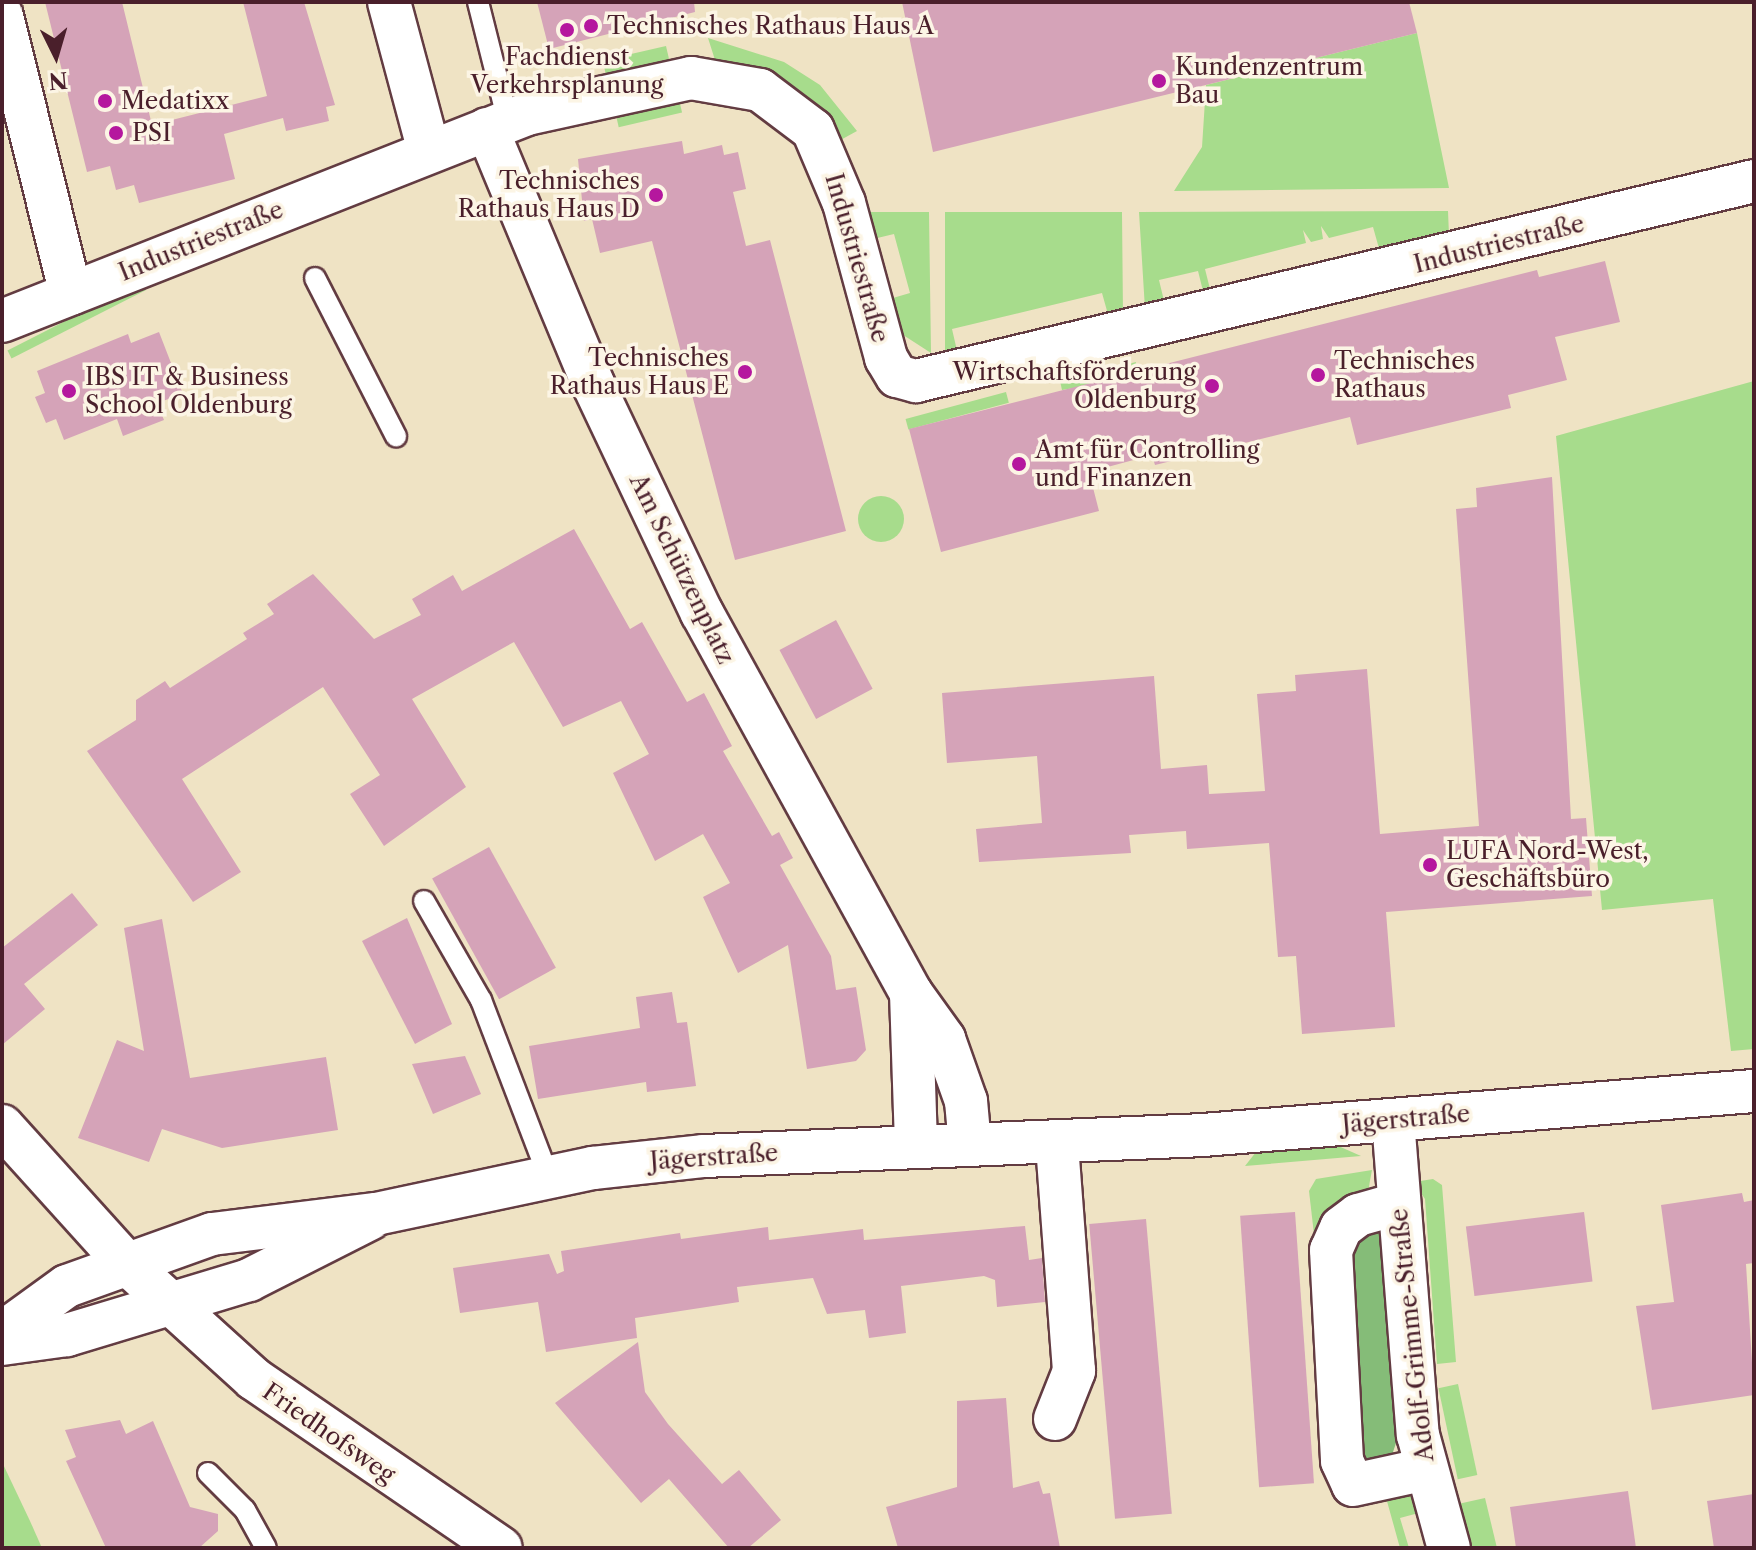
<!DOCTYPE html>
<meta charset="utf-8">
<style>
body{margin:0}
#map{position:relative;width:1756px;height:1550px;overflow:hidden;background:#efe3c4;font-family:"Libre Caslon Text",serif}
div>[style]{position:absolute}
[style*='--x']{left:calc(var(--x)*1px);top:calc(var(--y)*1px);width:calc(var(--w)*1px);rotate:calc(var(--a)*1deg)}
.green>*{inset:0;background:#a7dc8c;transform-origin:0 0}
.round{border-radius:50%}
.forest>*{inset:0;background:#85bc78}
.building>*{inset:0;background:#d5a3b8;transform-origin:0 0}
.roads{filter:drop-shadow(2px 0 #633c42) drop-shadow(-2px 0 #633c42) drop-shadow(0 2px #633c42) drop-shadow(0 -2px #633c42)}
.lane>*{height:20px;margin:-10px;padding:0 10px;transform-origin:10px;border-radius:10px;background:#fff}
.street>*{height:42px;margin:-21px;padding:0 21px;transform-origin:21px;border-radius:21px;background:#fff}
.dots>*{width:22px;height:22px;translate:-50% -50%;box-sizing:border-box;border:4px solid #fcf5e5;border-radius:50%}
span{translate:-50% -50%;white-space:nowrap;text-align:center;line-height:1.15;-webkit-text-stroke:7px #fcf5e5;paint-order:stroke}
.poi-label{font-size:24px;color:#4a1f2b}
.left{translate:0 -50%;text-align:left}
.right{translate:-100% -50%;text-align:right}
.street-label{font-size:24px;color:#4a1f2b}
.frame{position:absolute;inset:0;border:4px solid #4a1f2b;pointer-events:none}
.north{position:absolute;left:16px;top:16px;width:80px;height:80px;-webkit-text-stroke:6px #fcf5e5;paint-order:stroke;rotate:175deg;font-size:22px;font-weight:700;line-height:32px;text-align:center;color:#4a1f2b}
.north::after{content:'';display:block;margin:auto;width:28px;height:36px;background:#4a1f2b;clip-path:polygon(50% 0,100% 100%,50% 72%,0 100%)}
</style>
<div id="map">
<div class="green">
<i style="clip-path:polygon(1417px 33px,1449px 188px,1174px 191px,1202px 147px,1206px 85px)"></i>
<i style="clip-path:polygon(708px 38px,784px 62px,820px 85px,857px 131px,835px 143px,742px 66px,715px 60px)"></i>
<i style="left:666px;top:46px;width:17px;height:65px;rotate:77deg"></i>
<i style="left:678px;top:95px;width:18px;height:65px;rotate:77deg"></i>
<i style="clip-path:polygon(441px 168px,238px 253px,235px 245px)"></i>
<i style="clip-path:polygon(1448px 211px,1449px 235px,1380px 252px,1373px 227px,1329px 238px,1321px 226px,1323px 239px,1311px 242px,1303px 230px,1306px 243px,1205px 269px,1211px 293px,1204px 295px,1198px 271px,1159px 280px,1165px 305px,1145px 309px,1139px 212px)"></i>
<i style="clip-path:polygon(862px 212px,929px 212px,931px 353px,897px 331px,886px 300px,910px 293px,894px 234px,869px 240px)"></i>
<i style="clip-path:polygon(945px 212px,1122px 212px,1123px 315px,1109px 318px,1102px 293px,952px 329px,958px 355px,945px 356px)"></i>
<i style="left:142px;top:282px;width:9px;height:151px;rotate:63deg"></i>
<i style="clip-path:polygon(1136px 362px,1133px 378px,1062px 390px,1060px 381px)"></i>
<i style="clip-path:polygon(1754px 381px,1754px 1049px,1731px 1051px,1713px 899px,1602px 910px,1556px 436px)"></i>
<i style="left:1006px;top:392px;width:11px;height:104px;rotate:75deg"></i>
<i class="round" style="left:858px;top:496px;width:46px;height:46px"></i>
<i style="clip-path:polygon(1336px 1145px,1361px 1156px,1245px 1166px,1256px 1152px)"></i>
<i style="clip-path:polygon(1372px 1170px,1367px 1197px,1315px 1243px,1309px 1191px,1316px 1179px)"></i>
<i style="clip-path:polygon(1433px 1179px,1442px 1185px,1456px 1362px,1437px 1364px,1425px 1199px,1414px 1182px)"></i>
<i style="left:1458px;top:1384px;width:93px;height:20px;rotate:78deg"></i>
<i style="clip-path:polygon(2px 1462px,30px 1521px,42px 1548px,2px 1548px)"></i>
<i style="clip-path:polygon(1420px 1487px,1426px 1511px,1400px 1518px,1409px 1548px,1400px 1548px,1385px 1494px)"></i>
<i style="clip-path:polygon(1485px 1498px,1497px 1548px,1468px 1548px,1458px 1504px)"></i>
</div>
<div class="forest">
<i style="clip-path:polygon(1381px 1220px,1399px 1434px,1388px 1467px,1354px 1471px,1349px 1234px)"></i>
</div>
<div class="building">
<i style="clip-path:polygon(45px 2px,122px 2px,152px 125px,267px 96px,243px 2px,304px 2px,335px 105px,326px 107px,329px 121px,286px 131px,283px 118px,224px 134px,235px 179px,139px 203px,134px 185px,116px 190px,110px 166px,87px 172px)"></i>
<i style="clip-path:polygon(537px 2px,694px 2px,695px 12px,549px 49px)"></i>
<i style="clip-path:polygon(902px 2px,1409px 2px,1417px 33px,933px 152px)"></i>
<i style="clip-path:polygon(682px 141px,684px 154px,722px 145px,724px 155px,738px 152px,746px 189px,733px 192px,746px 246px,770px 240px,846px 531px,735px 560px,652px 241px,600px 253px,592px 219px,584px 221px,578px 159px)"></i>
<i style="clip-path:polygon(1605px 261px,1620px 322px,1555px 337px,1567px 380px,1508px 395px,1511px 408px,1357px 445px,1350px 417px,1155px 465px,1152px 455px,1089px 472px,1099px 511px,941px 552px,909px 429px,1537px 270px,1539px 277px)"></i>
<i style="clip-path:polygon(159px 332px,183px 394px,157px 403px,164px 420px,123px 436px,117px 419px,64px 440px,56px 419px,46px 423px,35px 397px,45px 393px,37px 371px,128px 334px,131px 343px)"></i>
<i style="clip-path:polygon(1552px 477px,1571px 819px,1586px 818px,1592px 896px,1386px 912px,1395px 1027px,1302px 1034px,1296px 956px,1278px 957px,1269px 843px,1187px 849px,1186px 831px,1129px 835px,1131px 853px,979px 862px,976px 829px,1042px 823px,1037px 756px,947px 763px,942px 693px,1154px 676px,1161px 769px,1207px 765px,1209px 794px,1265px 791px,1257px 694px,1296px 691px,1295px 675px,1367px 669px,1380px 834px,1479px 826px,1456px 509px,1477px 507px,1476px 488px)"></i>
<i style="clip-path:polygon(574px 529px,630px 629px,642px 622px,687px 702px,704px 693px,732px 746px,723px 751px,772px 836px,779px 832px,793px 858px,780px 865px,831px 956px,836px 990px,856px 987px,866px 1050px,856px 1061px,807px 1069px,788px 945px,738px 973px,703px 897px,730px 883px,703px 834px,655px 861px,613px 773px,649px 754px,621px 701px,563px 727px,514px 642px,412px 699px,466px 787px,384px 846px,350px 794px,380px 775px,323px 687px,182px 779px,241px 872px,193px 902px,87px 751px,136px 720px,136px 700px,165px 681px,170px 688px,247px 639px,243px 633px,274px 614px,267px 604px,313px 574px,374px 639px,421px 615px,412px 599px,453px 575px,462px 591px)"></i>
<i style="left:836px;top:620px;width:78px;height:64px;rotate:62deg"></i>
<i style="left:489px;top:847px;width:138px;height:65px;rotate:61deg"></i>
<i style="clip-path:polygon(72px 893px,98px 925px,24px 984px,45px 1009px,2px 1045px,2px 948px)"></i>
<i style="clip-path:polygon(407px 918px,452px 1024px,415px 1044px,362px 941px)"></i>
<i style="clip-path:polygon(162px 919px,190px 1078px,326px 1057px,338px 1130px,222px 1148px,162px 1129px,149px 1162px,78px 1138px,117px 1040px,144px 1051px,124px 928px)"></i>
<i style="clip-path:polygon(672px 992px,677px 1023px,687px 1022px,696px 1086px,647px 1092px,646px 1082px,538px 1099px,529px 1046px,640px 1028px,636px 997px)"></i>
<i style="clip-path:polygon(465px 1056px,481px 1094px,433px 1114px,412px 1064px)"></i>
<i style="clip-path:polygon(1742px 1193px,1744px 1202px,1754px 1200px,1754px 1263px,1746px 1264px,1754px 1395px,1652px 1410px,1636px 1306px,1674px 1302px,1661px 1205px)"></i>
<i style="left:1295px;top:1212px;width:272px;height:55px;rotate:86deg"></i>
<i style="left:1584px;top:1212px;width:70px;height:119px;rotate:83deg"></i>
<i style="left:1146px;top:1219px;width:296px;height:57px;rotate:85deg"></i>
<i style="clip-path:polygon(1025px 1226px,1029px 1260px,1042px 1258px,1045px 1302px,997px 1307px,995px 1280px,984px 1276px,901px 1286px,906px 1333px,869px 1338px,865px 1310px,827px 1314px,813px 1278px,737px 1287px,739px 1302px,635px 1318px,637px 1338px,546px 1352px,538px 1302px,460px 1313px,453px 1268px,549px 1254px,557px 1274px,564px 1271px,561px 1251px,680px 1233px,681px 1239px,768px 1227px,769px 1240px,863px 1229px,864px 1240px)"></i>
<i style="clip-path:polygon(638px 1342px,645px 1392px,668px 1424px,722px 1484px,739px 1470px,781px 1520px,748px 1548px,729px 1548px,669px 1479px,641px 1503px,555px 1403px)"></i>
<i style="clip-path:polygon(1006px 1398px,1013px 1488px,1039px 1481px,1043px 1494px,1050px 1493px,1060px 1548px,898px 1548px,886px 1507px,957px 1487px,957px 1401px)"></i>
<i style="clip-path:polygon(120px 1420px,126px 1434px,153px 1421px,190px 1507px,218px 1514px,218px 1531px,199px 1548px,106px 1548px,66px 1461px,76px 1457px,65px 1430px)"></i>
<i style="clip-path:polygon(1628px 1491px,1636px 1548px,1516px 1548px,1510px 1507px)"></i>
<i style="clip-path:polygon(1754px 1494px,1754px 1548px,1714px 1548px,1707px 1501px)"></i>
</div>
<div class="roads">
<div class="lane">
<i style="--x:478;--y:2;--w:123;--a:75.9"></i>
<i style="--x:315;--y:278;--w:178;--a:62.9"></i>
<i style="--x:424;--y:901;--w:114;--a:60.1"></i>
<i style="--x:481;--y:1000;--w:187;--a:69.1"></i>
<i style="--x:208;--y:1473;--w:52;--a:45"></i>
<i style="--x:245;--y:1510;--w:43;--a:61.1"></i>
</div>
<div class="street">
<i style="--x:389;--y:2;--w:154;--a:75"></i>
<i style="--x:2;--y:16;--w:286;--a:76.1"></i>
<i style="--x:487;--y:129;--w:278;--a:67.4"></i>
<i style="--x:594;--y:386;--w:251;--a:64.6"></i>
<i style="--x:702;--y:613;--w:434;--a:61.2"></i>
<i style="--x:911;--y:993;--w:57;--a:54.3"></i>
<i style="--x:944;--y:1039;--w:66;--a:70.5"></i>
<i style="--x:966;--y:1101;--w:44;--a:84.8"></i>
<i style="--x:2;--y:321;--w:564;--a:-21.52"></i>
<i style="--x:527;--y:114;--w:168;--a:-12.4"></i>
<i style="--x:691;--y:78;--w:70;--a:9.9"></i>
<i style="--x:760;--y:90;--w:66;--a:37"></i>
<i style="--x:813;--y:130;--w:79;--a:67"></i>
<i style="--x:844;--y:203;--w:161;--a:74.8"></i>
<i style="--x:886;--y:358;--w:21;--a:59"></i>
<i style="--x:897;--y:376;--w:20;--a:15"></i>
<i style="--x:916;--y:381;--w:862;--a:-13.42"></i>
<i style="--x:911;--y:993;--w:154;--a:88.1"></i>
<i style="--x:1393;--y:1120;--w:316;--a:85.5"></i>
<i style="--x:1418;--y:1435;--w:117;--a:74.7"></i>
<i style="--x:2;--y:1126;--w:183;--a:47.9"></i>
<i style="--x:125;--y:1262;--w:174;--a:42.2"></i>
<i style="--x:254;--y:1379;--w:299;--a:34.4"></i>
<i style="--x:1397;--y:1204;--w:41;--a:164.2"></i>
<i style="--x:1358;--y:1215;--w:21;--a:143"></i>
<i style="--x:1341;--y:1228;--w:24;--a:114"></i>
<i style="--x:1331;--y:1250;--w:211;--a:87"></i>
<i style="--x:1342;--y:1461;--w:26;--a:65"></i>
<i style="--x:1353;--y:1485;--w:75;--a:-12.4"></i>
<i style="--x:2;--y:1333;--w:80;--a:-35.9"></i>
<i style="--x:67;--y:1286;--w:154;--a:-19.7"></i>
<i style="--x:212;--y:1234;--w:165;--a:-7"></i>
<i style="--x:376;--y:1214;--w:222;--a:-12"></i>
<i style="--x:593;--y:1168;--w:112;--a:-6.2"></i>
<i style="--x:704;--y:1156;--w:499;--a:-2.4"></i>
<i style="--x:1203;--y:1135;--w:553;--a:-4.57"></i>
<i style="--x:2;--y:1344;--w:66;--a:-7.9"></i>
<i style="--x:67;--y:1335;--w:190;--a:-16.8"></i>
<i style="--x:249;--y:1280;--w:135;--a:-26.9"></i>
<i style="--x:1055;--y:1419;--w:52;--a:-68.4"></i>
<i style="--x:1074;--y:1371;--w:228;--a:-94.3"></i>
</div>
</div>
<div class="dots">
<i style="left:591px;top:26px;background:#b5179e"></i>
<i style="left:567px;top:30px;background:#b5179e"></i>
<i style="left:1159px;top:81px;background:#b5179e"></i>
<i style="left:105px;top:101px;background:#b5179e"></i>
<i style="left:116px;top:133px;background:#b5179e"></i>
<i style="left:656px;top:195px;background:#b5179e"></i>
<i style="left:745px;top:372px;background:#b5179e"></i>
<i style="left:1318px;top:375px;background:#b5179e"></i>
<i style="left:1212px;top:386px;background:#b5179e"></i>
<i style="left:69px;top:391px;background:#b5179e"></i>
<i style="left:1019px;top:464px;background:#b5179e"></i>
<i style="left:1430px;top:865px;background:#b5179e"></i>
</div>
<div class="poi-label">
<span class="left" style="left:607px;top:26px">Technisches Rathaus Haus A</span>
<span style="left:567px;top:71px">Fachdienst<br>Verkehrsplanung</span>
<span class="left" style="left:1175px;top:81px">Kundenzentrum<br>Bau</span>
<span class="left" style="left:121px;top:101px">Medatixx</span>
<span class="left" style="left:132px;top:133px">PSI</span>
<span class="right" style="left:640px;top:195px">Technisches<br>Rathaus Haus D</span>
<span class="right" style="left:729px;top:372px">Technisches<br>Rathaus Haus E</span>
<span class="left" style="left:1334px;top:375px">Technisches<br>Rathaus</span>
<span class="right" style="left:1196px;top:386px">Wirtschaftsförderung<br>Oldenburg</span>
<span class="left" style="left:85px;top:391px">IBS IT &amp; Business<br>School Oldenburg</span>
<span class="left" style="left:1035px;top:464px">Amt für Controlling<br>und Finanzen</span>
<span class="left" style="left:1446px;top:865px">LUFA Nord-West,<br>Geschäftsbüro</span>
</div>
<div class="street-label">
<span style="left:201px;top:241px;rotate:-22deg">Industriestraße</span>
<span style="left:1499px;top:244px;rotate:-14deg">Industriestraße</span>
<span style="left:857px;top:258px;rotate:74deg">Industriestraße</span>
<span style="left:682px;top:569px;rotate:64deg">Am Schützenplatz</span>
<span style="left:1406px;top:1119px;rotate:-5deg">Jägerstraße</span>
<span style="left:714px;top:1157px;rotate:-4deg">Jägerstraße</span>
<span style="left:1412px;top:1335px;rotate:-96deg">Adolf-Grimme-Straße</span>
<span style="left:329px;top:1433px;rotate:35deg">Friedhofsweg</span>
</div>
<div class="frame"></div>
<div class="north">N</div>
</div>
